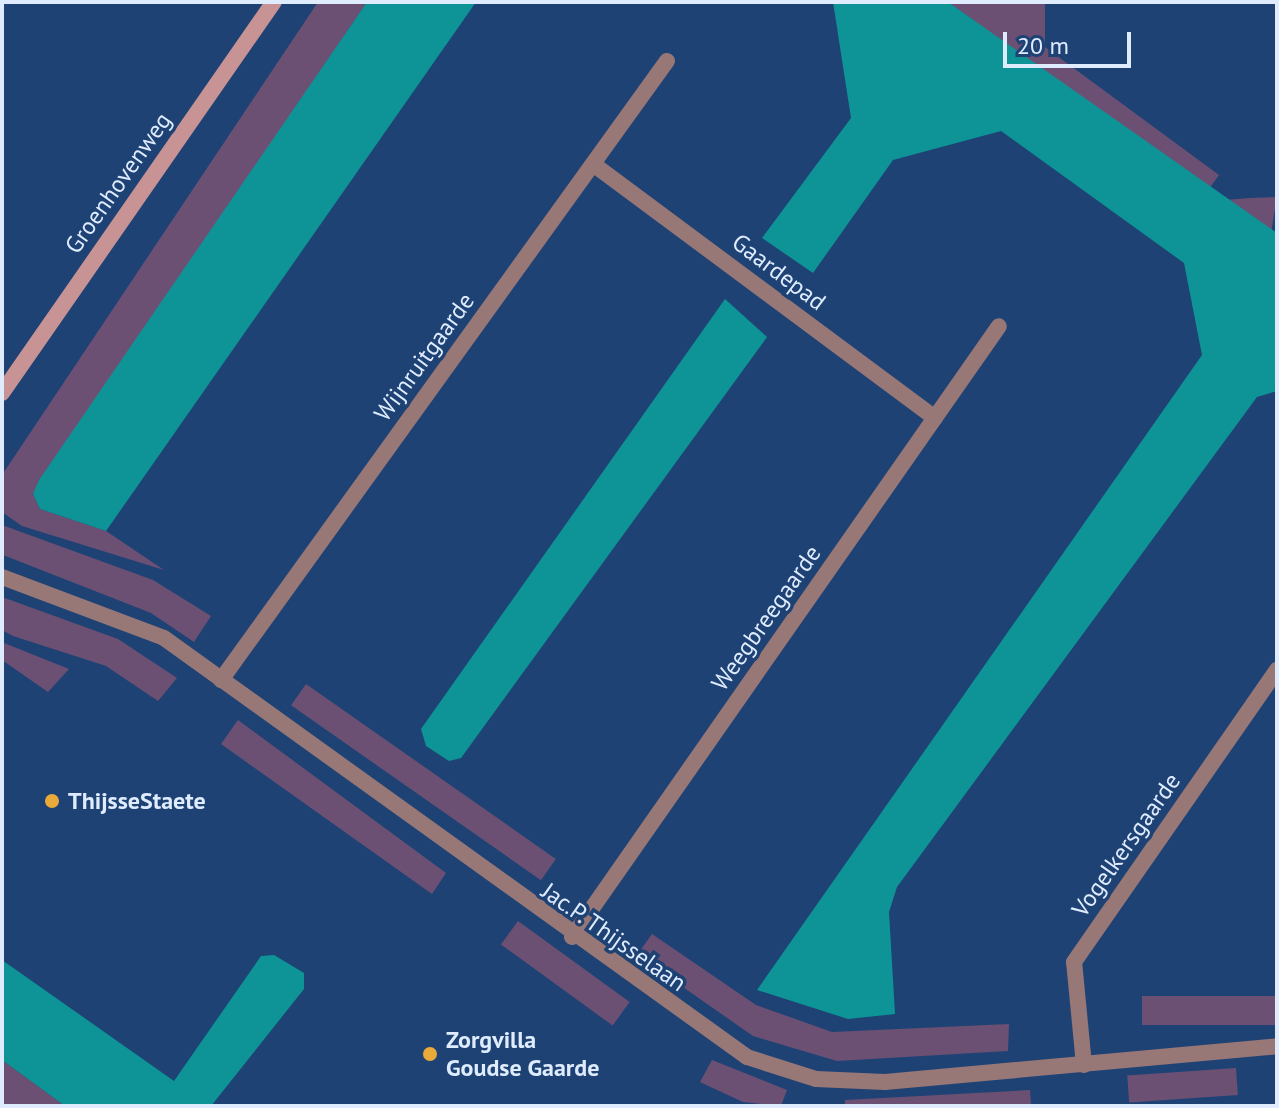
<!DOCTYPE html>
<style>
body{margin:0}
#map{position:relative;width:1279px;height:1108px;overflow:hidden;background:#1e4274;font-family:"PT Sans",sans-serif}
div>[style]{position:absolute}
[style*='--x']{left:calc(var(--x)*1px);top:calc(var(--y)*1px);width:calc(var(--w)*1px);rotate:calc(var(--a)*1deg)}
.green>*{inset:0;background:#6b5074;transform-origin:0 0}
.water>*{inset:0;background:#0e9497}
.street>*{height:16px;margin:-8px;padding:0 8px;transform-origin:8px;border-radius:8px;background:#987777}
.secondary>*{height:16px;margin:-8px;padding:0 8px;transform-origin:8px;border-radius:8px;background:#c89394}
.dots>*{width:22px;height:22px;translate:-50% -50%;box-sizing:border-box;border:4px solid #1e4274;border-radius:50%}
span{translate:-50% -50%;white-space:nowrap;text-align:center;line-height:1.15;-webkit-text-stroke:7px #1e4274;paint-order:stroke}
.street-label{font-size:24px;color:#dfecfe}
.poi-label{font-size:24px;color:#dfecfe;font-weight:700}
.left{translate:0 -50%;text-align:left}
.frame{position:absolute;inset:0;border:4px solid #dfecfe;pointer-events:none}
.scale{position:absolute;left:1003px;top:32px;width:128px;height:36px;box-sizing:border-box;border:4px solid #dfecfe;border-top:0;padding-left:10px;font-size:24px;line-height:28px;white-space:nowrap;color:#dfecfe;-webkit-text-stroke:6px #1e4274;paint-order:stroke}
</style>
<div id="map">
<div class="green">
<i style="clip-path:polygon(318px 2px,367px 2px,33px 494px,40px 509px,106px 531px,164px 570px,22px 526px,2px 512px,2px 475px)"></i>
<i style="clip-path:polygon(948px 2px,1045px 2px,1045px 47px,1219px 175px,1209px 189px)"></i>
<i style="clip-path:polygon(1277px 197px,1271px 233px,1225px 200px,1250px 198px)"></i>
<i style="clip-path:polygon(2px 525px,153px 580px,211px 616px,194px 642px,151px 613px,3px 555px)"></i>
<i style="clip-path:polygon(2px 597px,118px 639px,177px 678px,158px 701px,106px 666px,13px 636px,2px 630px)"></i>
<i style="clip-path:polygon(2px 642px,4px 643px,69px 669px,48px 692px,2px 660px)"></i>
<i style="left:306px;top:684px;width:305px;height:26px;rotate:35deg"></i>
<i style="clip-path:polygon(238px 720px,446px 873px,432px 894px,221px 744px)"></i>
<i style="left:518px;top:921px;width:138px;height:29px;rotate:36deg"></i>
<i style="clip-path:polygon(652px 934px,756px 1005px,832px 1032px,1009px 1024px,1008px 1051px,837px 1061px,753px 1036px,637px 955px)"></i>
<i style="left:1277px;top:996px;width:29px;height:135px;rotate:90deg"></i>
<i style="clip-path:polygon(2px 1060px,65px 1106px,2px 1106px)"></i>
<i style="clip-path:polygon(712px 1060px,787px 1090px,781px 1106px,743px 1102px,700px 1082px)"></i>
<i style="left:1236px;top:1068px;width:27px;height:109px;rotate:86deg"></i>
<i style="clip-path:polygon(1030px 1090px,1031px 1106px,845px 1106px,845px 1100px)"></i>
</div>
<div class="water">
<i style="clip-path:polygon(367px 2px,476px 2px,106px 531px,40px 509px,33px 494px,39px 480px)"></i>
<i style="clip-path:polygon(833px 2px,948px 2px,1277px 233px,1277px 391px,1257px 397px,897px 887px,889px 912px,895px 1014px,848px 1019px,757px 990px,1202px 355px,1184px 263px,1001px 131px,893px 160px,813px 273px,762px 238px,851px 118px)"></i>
<i style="clip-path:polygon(725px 299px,767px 337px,461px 758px,449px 761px,426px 746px,421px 729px)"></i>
<i style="clip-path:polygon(274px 955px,304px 973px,304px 989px,211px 1106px,65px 1106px,2px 1060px,2px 960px,174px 1081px,261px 956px)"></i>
</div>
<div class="street">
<i style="--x:593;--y:164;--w:426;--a:36.6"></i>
<i style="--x:2;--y:577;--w:173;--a:20.6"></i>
<i style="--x:164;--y:638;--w:718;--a:35.7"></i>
<i style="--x:747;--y:1057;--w:72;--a:17.7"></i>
<i style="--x:816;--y:1079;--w:69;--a:2.5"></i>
<i style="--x:885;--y:1082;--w:394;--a:-5.2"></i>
<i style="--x:221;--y:680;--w:763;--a:-54.23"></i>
<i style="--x:572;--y:937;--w:745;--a:-55.05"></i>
<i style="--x:1084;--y:1065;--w:103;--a:-95.5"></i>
<i style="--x:1074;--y:962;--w:356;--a:-55.2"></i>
</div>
<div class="secondary">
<i style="--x:2;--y:393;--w:476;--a:-55.2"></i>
</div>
<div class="dots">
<i style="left:52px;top:801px;background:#eaaa39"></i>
<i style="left:430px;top:1054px;background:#eaaa39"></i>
</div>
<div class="street-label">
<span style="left:118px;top:183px;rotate:-55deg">Groenhovenweg</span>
<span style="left:779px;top:272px;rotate:37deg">Gaardepad</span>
<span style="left:424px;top:357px;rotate:-54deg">Wijnruitgaarde</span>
<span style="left:766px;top:618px;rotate:-55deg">Weegbreegaarde</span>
<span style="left:1126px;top:845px;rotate:-55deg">Vogelkersgaarde</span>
<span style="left:614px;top:937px;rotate:35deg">Jac.P. Thijsselaan</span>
</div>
<div class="poi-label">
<span class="left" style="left:68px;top:801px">ThijsseStaete</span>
<span class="left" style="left:446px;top:1054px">Zorgvilla<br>Goudse Gaarde</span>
</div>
<div class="frame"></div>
<div class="scale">20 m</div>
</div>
